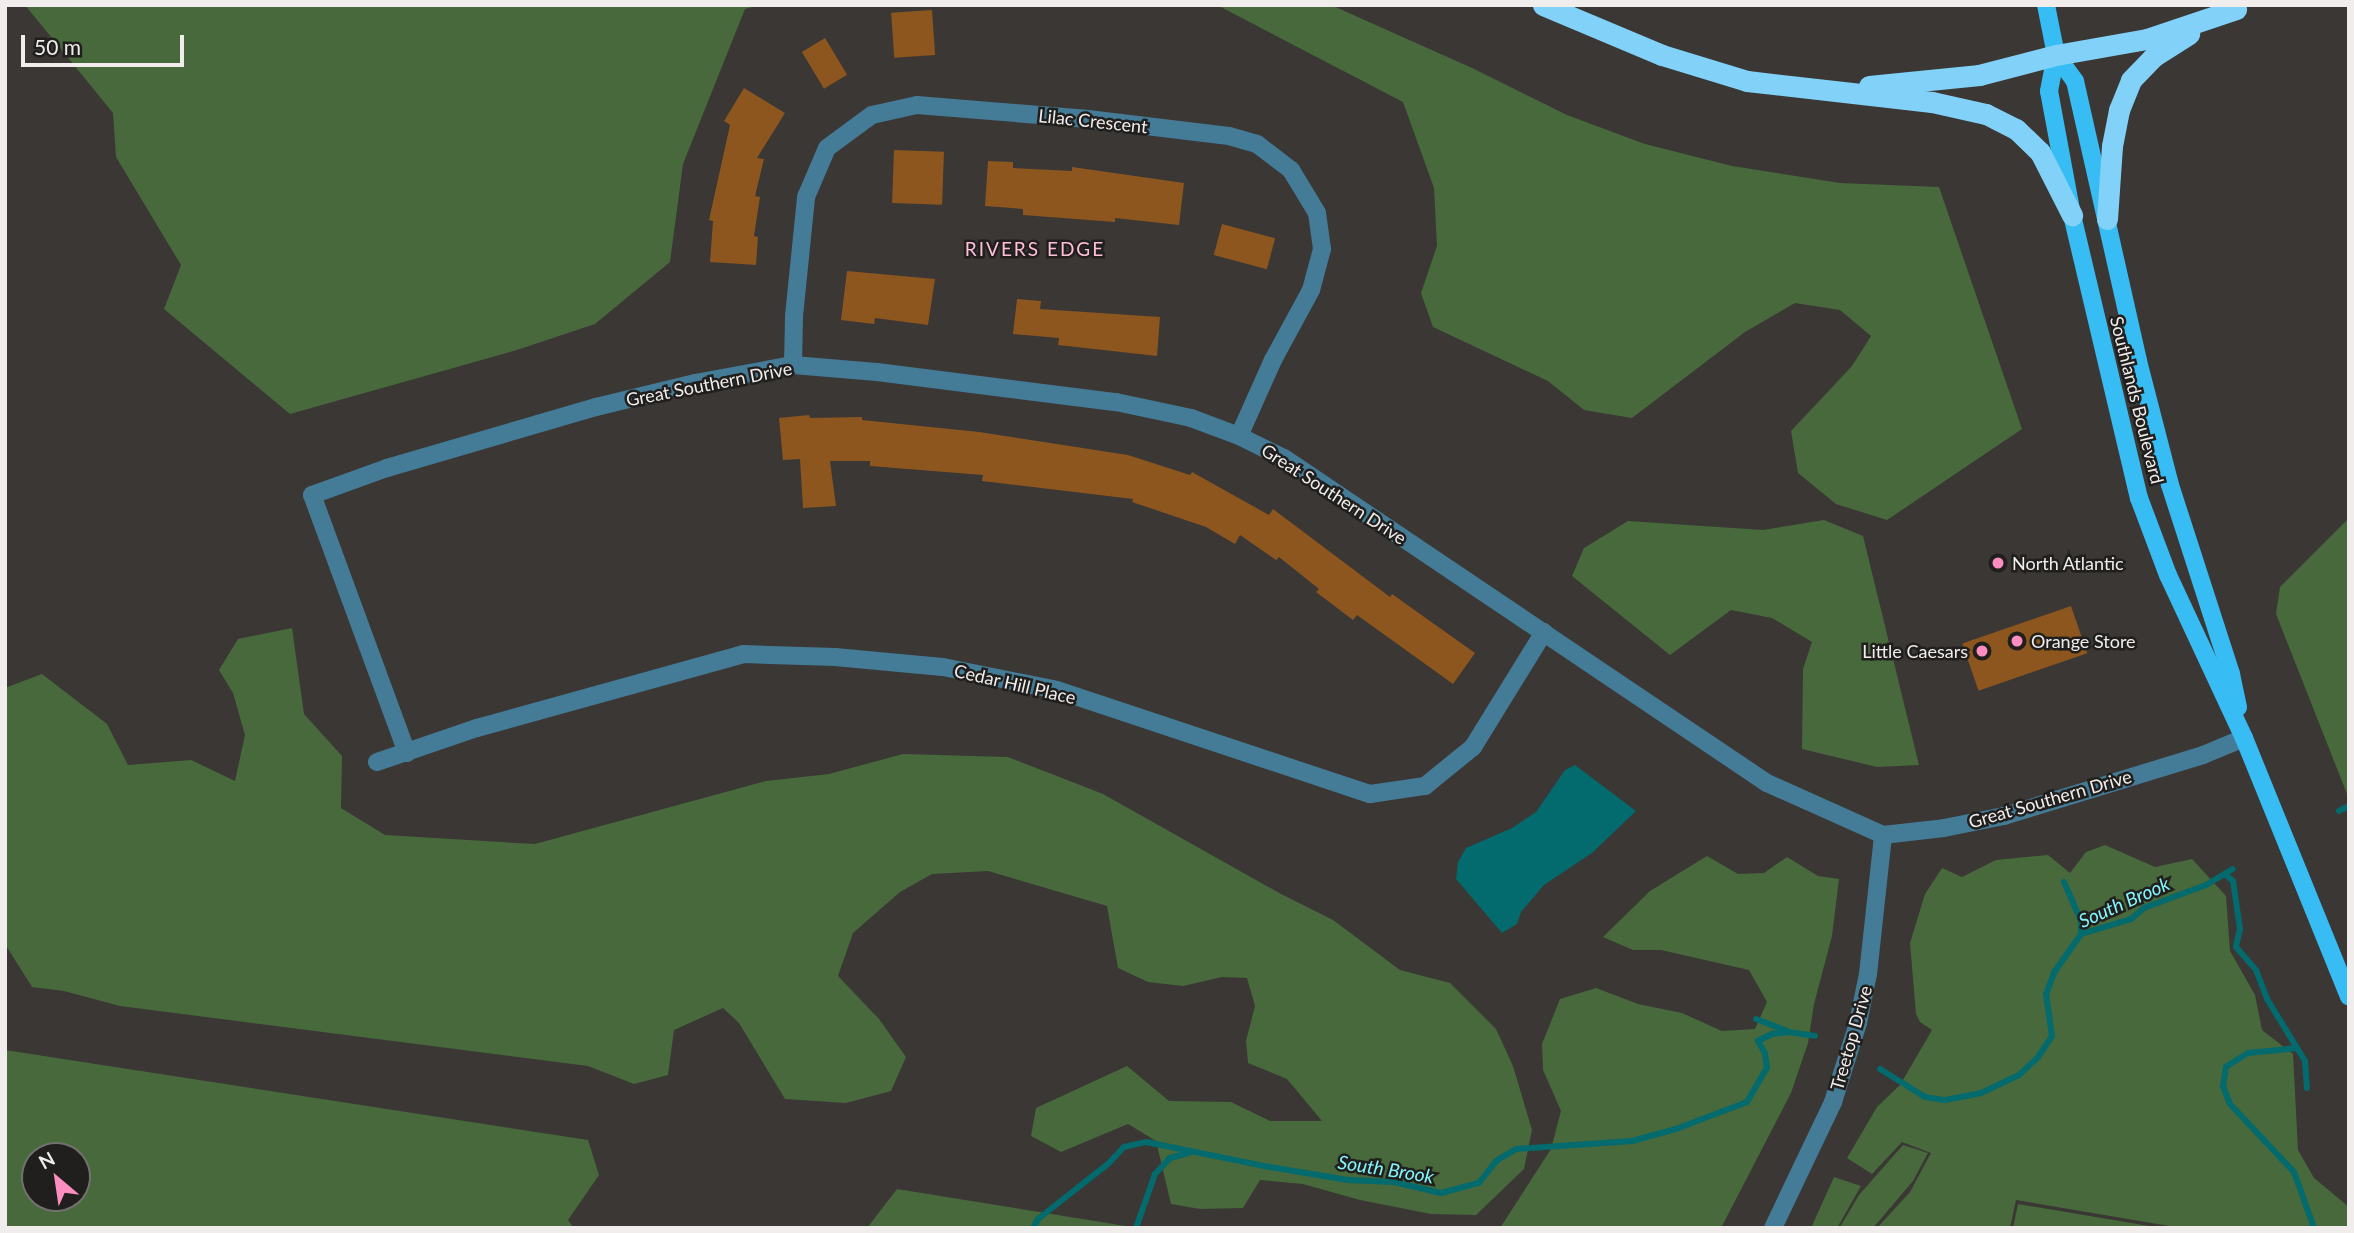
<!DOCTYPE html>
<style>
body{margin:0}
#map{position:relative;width:2354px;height:1233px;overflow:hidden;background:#3a3734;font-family:Lato,sans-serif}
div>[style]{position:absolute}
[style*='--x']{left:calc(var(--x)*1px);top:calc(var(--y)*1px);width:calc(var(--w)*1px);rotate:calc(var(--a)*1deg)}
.green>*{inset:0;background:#47693c}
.water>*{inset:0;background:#036a6e}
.stream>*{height:6px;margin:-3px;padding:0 3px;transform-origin:3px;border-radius:3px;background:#036a6e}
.building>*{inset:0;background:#8d561e;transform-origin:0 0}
.minor>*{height:18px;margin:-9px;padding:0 9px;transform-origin:9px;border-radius:9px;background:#447b96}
.major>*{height:18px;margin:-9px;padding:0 9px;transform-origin:9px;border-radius:9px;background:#37bcf4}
.highway>*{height:21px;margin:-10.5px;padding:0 10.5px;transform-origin:10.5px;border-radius:10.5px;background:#81d1f8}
.dots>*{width:19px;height:19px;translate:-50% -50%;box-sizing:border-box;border:4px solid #201f1d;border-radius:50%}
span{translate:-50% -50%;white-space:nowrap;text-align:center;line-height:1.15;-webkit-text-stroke:5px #201f1d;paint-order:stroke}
.street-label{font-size:18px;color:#f0edec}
.poi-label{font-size:18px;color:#f0edec}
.left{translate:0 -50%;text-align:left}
.right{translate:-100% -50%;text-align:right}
.neighbourhood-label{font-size:19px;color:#febed8;letter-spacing:2px}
.water-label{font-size:19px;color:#84f5fb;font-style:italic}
.frame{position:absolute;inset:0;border:7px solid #f0edec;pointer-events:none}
.north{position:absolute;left:21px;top:1142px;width:70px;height:70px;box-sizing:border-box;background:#201f1d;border:2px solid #737170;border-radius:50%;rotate:331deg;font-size:19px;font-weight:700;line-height:28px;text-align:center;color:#f0edec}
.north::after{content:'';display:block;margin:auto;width:24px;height:32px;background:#fd8ebf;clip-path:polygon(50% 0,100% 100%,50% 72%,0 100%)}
.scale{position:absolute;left:21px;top:35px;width:163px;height:32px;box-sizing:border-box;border:4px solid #f0edec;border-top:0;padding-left:9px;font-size:21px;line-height:24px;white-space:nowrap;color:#f0edec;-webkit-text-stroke:5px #201f1d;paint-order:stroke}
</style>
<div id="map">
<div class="green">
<i style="clip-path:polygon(25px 5px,760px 5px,745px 9px,683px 164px,670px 262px,595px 324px,517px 350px,290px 414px,164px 309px,181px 265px,116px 157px,113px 113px)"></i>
<i style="clip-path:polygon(1217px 5px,1331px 5px,1472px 68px,1567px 115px,1645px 144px,1732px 166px,1840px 183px,1939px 187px,2022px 429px,1887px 520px,1836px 504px,1798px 473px,1791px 431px,1852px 366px,1871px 336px,1840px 310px,1795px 303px,1745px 332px,1632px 418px,1584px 410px,1548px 381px,1433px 327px,1421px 293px,1437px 246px,1434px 188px,1403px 102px)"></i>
<i style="clip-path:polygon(2349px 518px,2349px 799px,2276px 614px,2280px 587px)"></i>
<i style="clip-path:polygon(1824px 520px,1863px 536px,1919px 765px,1877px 767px,1802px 749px,1803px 669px,1812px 642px,1772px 618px,1731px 610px,1670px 655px,1572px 576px,1584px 548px,1628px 521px,1763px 530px)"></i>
<i style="clip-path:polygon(292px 628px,304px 714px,342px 756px,341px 808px,385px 835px,535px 844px,766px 781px,829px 774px,903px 754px,1008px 757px,1103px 794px,1281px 894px,1333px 920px,1400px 970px,1450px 983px,1496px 1029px,1513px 1066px,1532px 1130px,1524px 1169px,1476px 1215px,1431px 1214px,1360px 1200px,1303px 1184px,1260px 1180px,1243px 1208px,1200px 1209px,1171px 1204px,1156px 1141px,1128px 1124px,1061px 1152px,1031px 1136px,1036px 1108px,1127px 1066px,1169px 1101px,1231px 1102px,1270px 1121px,1322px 1121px,1287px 1079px,1248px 1063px,1246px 1041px,1255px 1006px,1247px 978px,1222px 977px,1183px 986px,1148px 982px,1118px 968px,1107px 906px,988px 871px,932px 874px,900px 892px,853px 933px,838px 976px,879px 1019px,906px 1057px,891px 1091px,846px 1103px,785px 1099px,739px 1023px,723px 1008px,674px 1030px,668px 1075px,634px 1084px,588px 1066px,120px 1006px,64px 991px,32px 987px,5px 944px,5px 688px,42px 674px,107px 724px,128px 765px,191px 760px,235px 781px,245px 735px,233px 693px,219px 670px,238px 639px)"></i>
<i style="clip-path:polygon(2105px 845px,2155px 867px,2192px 859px,2226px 896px,2230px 951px,2255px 995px,2262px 1030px,2293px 1054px,2298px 1150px,2314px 1178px,2349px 1207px,2349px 1228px,2181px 1228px,2016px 1200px,2010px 1228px,1877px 1228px,1910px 1192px,1931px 1153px,1902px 1142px,1872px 1174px,1847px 1158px,1877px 1107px,1900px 1085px,1932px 1030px,1920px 1022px,1916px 1014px,1910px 943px,1925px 894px,1942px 868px,1962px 877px,1996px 860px,2048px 855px,2070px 873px,2086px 852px)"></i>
<i style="clip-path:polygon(1707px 856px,1738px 874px,1764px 873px,1787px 857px,1818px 876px,1839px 879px,1832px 936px,1814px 1004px,1808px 1043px,1791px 1093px,1721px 1228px,1500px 1228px,1551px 1149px,1561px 1111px,1543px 1070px,1542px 1044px,1560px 999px,1596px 988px,1638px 1004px,1682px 1013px,1722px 1031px,1755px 1029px,1767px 1002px,1749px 970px,1661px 950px,1633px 950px,1603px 937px,1650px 891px)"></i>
<i style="clip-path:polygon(evenodd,5px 1050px,588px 1140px,599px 1175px,568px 1220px,574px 1228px,5px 1228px,5px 1050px,35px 1156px,77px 1156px,77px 1198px,35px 1198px,35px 1156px)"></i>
<i style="clip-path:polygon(1903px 1145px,1928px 1153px,1913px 1181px,1873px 1228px,1840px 1227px,1859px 1195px)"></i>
<i style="clip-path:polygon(1834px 1177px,1861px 1186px,1837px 1228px,1811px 1228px)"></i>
<i style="clip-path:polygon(897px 1189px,1138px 1228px,867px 1228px)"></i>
<i style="clip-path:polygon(2018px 1204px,2161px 1228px,2013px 1228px)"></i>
</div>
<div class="water">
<i style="clip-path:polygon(1575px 765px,1636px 811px,1592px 853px,1544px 885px,1521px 912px,1517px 924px,1502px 933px,1456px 879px,1458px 862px,1466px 848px,1512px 828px,1536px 812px,1565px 770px)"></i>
</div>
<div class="stream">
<i style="--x:2339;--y:811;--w:11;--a:-27"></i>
<i style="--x:2226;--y:875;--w:9;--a:41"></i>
<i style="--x:2233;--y:881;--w:49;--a:81.7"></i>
<i style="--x:2240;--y:929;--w:18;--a:103"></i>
<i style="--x:2236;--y:947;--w:30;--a:49"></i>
<i style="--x:2256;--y:970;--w:31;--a:69"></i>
<i style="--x:2267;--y:999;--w:57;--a:58.5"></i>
<i style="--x:2297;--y:1048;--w:49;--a:174.2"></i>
<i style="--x:2248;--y:1053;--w:26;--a:148"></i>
<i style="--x:2226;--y:1067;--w:19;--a:99"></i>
<i style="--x:2223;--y:1086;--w:19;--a:69"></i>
<i style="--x:2230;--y:1104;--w:93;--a:46.7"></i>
<i style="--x:2294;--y:1172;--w:59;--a:70.3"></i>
<i style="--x:2064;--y:882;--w:43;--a:66.4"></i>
<i style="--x:2081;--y:921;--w:13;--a:90"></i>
<i style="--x:1756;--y:1019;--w:33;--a:21"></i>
<i style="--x:2297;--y:1048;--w:15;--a:58"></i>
<i style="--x:2305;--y:1061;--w:27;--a:86"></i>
<i style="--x:1880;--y:1069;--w:53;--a:31.9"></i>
<i style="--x:1925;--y:1097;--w:20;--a:9"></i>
<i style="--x:1945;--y:1100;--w:37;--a:-11"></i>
<i style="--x:1981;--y:1093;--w:42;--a:-25.3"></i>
<i style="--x:2019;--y:1075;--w:26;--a:-43"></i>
<i style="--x:2038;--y:1057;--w:25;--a:-56"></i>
<i style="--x:2052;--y:1036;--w:42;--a:-98.1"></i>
<i style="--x:2046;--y:994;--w:25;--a:-69"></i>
<i style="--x:2055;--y:971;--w:45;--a:-54.9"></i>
<i style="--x:2081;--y:934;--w:52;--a:-16.7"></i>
<i style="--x:2131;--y:919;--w:17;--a:-40"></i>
<i style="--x:2144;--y:908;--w:66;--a:-20.4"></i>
<i style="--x:2206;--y:885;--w:31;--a:-31"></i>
<i style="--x:1033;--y:1228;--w:10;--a:-61"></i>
<i style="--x:1038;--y:1219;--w:89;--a:-38.2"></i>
<i style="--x:1108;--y:1164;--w:23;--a:-47"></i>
<i style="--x:1124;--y:1147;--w:23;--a:-13"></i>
<i style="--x:1146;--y:1142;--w:120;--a:11.5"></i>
<i style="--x:1264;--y:1166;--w:85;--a:9.5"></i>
<i style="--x:1348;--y:1180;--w:46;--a:2.5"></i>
<i style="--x:1394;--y:1182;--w:48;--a:13.2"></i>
<i style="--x:1441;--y:1193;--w:39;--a:-15"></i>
<i style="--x:1479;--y:1183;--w:28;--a:-52"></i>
<i style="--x:1496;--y:1161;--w:23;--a:-31"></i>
<i style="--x:1516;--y:1149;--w:116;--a:-3.9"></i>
<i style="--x:1632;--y:1141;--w:46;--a:-15.3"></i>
<i style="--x:1676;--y:1129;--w:76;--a:-20.8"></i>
<i style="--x:1747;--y:1102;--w:39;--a:-60"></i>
<i style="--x:1767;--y:1068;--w:15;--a:-98"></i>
<i style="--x:1765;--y:1053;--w:14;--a:-120"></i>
<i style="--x:1758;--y:1041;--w:16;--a:-27"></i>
<i style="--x:1772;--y:1034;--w:16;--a:-7"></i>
<i style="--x:1788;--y:1032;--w:27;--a:8"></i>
<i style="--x:1136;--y:1228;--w:57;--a:-70.6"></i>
<i style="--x:1155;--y:1174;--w:22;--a:-47"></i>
<i style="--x:1170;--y:1158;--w:20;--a:-15"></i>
</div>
<div class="building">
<i style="left:932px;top:10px;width:45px;height:41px;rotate:86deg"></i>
<i style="left:825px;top:38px;width:43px;height:27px;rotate:59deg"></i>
<i style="clip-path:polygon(744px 88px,785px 113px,757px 158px,764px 159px,755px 196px,760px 197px,754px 236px,758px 237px,756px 265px,710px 262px,713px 221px,709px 220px,730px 125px,724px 121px)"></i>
<i style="left:894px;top:150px;width:50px;height:53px;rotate:2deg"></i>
<i style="clip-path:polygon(988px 161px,1013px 162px,1013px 168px,1072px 171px,1072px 167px,1184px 183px,1179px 225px,1115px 218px,1115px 222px,1023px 215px,1023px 209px,985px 206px)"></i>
<i style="left:1222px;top:224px;width:55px;height:32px;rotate:15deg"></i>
<i style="clip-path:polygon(847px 271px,935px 279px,928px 325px,875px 318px,874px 324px,841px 320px)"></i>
<i style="clip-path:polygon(1017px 299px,1041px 301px,1040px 309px,1160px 317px,1157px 356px,1058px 345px,1059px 338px,1013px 334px)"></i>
<i style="clip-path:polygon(809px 415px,810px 418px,862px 417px,862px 420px,979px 432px,1128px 455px,1190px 475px,1192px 472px,1269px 515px,1273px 509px,1390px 597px,1392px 594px,1475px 653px,1453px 684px,1357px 615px,1353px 620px,1316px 592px,1319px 589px,1279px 557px,1276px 560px,1240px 535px,1235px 544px,1206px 527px,1132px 502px,1133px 499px,982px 481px,983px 475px,870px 466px,870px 461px,830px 461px,836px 506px,803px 508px,800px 459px,783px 460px,779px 418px)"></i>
<i style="left:2071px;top:606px;width:50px;height:115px;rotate:71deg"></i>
</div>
<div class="minor">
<i style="--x:793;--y:365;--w:49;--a:-88.8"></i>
<i style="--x:794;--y:316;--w:120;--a:-84.2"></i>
<i style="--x:806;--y:197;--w:53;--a:-66.8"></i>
<i style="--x:827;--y:148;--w:56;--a:-36.3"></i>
<i style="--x:872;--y:115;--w:46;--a:-12.5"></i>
<i style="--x:917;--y:105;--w:172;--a:4.7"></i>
<i style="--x:1088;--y:119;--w:142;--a:6.9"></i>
<i style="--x:1229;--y:136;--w:29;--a:16"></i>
<i style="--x:1257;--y:144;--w:43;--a:37.4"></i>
<i style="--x:1291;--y:170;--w:50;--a:58.8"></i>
<i style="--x:1317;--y:213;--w:36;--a:82"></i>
<i style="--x:1322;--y:249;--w:42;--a:105"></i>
<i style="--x:1311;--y:290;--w:80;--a:118.5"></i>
<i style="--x:1273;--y:360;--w:83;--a:114.1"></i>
<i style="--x:407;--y:753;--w:275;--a:-110.2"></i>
<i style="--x:312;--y:495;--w:80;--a:-19.8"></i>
<i style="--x:387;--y:468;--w:218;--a:-16.3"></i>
<i style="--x:596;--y:407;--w:102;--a:-13.6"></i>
<i style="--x:695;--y:383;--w:100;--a:-10.4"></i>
<i style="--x:793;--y:365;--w:84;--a:4.8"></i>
<i style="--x:877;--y:372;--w:241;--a:7.2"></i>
<i style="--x:1116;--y:402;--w:77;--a:12"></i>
<i style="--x:1191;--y:418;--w:51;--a:20.6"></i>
<i style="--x:1239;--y:436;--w:50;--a:26.1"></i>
<i style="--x:1284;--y:458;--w:582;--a:33.94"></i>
<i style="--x:1767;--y:783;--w:127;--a:24.1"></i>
<i style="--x:1883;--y:835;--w:61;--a:-6.5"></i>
<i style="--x:1944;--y:828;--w:61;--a:-11.3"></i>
<i style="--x:2004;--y:816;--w:208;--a:-17"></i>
<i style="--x:2203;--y:755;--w:44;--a:-22.5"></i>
<i style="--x:377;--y:762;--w:106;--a:-18.8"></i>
<i style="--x:477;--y:728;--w:276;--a:-15.5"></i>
<i style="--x:743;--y:654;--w:92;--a:1.9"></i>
<i style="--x:835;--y:657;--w:108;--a:5.3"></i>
<i style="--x:943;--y:667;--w:116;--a:11.4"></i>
<i style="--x:1057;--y:690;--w:330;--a:18.4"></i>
<i style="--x:1370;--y:794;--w:56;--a:-8.3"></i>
<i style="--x:1425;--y:786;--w:62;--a:-39.1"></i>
<i style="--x:1473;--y:747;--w:135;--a:-58.3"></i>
<i style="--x:1773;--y:1228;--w:140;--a:-64.5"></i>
<i style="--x:1833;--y:1102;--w:83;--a:-72.4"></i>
<i style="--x:1858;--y:1023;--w:50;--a:-78.5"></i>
<i style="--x:1868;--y:974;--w:140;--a:-83.8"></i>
</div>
<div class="major">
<i style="--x:2046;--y:5;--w:51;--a:78.7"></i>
<i style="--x:2056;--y:55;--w:37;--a:101"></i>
<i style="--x:2049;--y:91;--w:126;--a:79.5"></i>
<i style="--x:2072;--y:215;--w:291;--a:76.7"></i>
<i style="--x:2139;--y:498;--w:82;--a:69.4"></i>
<i style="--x:2168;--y:575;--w:180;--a:65"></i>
<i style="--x:2244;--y:738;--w:279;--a:67.9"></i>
<i style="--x:2056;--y:55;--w:32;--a:54"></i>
<i style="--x:2075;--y:81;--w:287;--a:77.3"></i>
<i style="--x:2138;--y:361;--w:128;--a:75.5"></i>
<i style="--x:2170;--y:485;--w:199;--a:72.1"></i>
<i style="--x:2231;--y:674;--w:34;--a:78"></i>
</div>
<div class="highway">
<i style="--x:1543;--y:5;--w:129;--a:22.8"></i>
<i style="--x:1662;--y:55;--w:89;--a:17"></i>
<i style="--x:1747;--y:81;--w:186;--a:6.5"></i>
<i style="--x:1932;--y:102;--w:55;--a:12.5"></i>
<i style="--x:1986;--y:114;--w:34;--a:27"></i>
<i style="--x:2016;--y:129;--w:33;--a:44"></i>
<i style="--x:2040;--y:152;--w:71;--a:63.1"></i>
<i style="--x:1869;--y:86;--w:111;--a:-5.7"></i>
<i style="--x:1979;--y:75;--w:80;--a:-14.6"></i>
<i style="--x:2056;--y:55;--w:92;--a:-10"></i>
<i style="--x:2147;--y:39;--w:94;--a:-18.6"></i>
<i style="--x:2107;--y:219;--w:73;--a:-86.1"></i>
<i style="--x:2112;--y:146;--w:37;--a:-79"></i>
<i style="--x:2119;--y:110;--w:32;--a:-68"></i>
<i style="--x:2131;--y:80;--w:32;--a:-46"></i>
<i style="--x:2153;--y:57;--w:43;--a:-32.6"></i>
</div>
<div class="dots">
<i style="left:1998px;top:563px;background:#fd8ebf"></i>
<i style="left:2017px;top:641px;background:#fd8ebf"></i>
<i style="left:1982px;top:651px;background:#fd8ebf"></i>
</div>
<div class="street-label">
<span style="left:1093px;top:121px;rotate:6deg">Lilac Crescent</span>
<span style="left:709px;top:384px;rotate:-11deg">Great Southern Drive</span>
<span style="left:2137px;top:400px;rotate:76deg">Southlands Boulevard</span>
<span style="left:1334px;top:494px;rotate:33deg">Great Southern Drive</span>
<span style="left:1015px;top:684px;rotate:13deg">Cedar Hill Place</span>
<span style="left:2050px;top:799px;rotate:-16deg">Great Southern Drive</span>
<span style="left:1851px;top:1038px;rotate:-74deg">Treetop Drive</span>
</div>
<div class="poi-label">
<span class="left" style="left:2012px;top:563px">North Atlantic</span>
<span class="left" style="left:2031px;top:641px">Orange Store</span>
<span class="right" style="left:1968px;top:651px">Little Caesars</span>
</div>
<div class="neighbourhood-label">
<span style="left:1035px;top:249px">RIVERS EDGE</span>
</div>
<div class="water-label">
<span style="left:2124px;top:902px;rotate:-24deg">South Brook</span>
<span style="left:1386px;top:1169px;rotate:9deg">South Brook</span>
</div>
<div class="frame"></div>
<div class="north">N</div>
<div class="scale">50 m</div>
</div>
